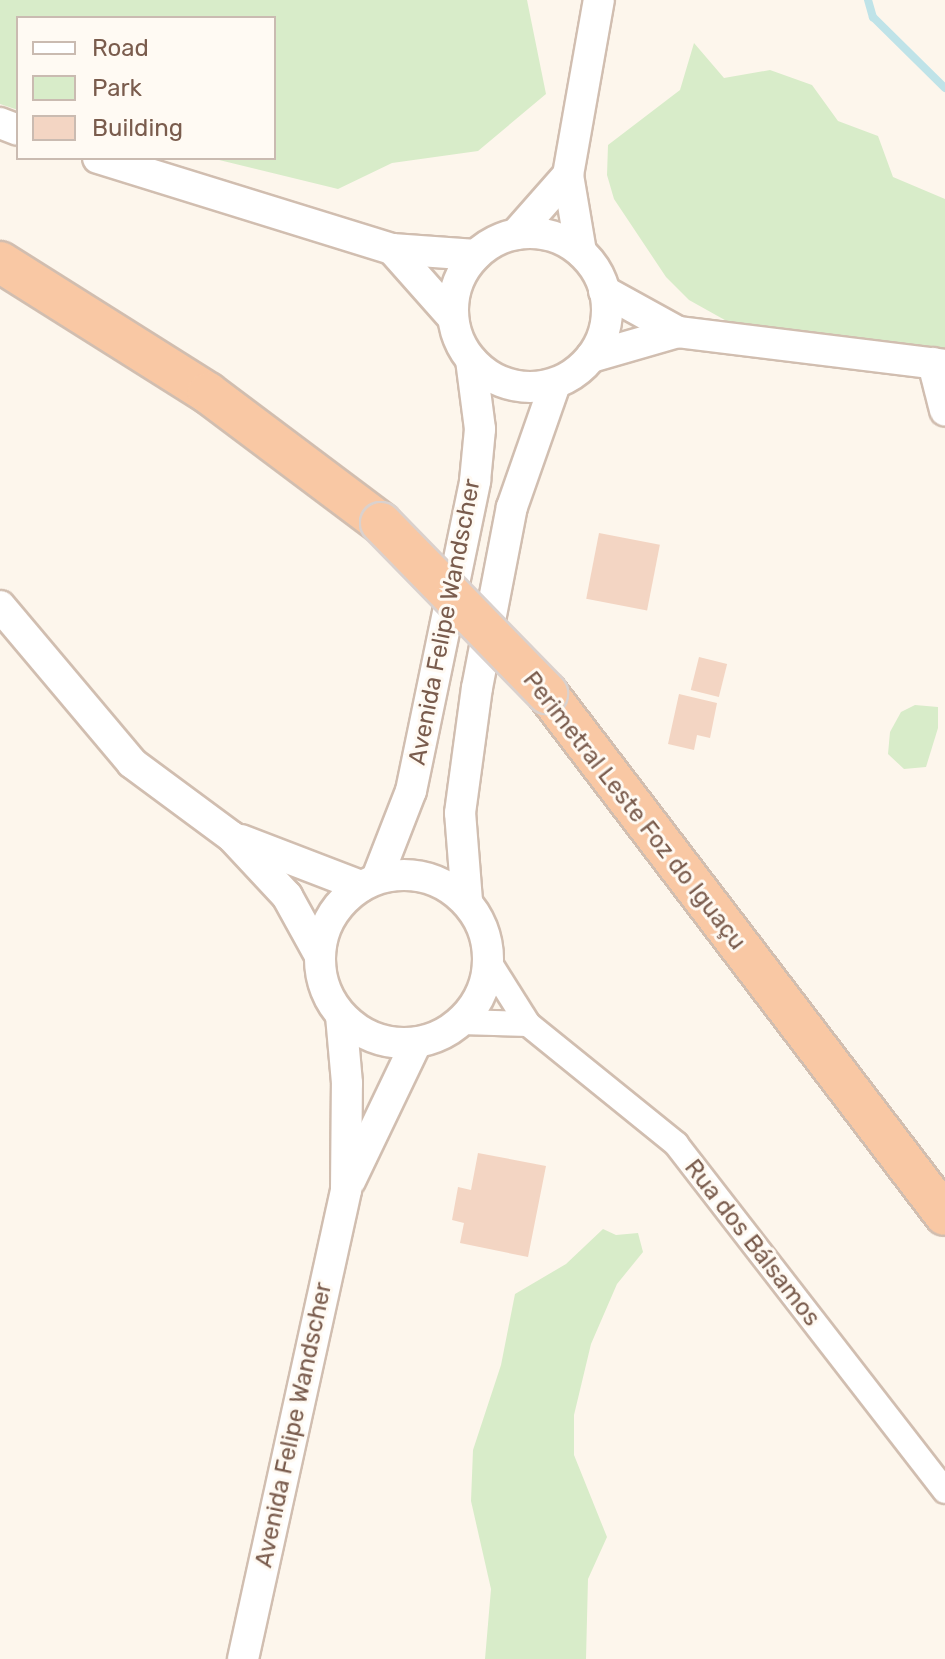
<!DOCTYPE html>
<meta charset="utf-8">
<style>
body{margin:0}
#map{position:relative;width:945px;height:1659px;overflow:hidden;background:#fdf6ec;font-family:Rubik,sans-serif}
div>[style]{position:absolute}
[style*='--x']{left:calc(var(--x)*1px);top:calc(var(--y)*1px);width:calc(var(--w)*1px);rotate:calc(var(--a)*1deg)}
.green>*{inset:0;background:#d8ecc9}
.stream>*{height:8px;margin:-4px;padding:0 4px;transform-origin:4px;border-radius:4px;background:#bfe3e8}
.building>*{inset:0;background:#f3d5c3;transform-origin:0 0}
.roads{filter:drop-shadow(2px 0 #d1beb0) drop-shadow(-2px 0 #d1beb0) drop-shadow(0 2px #d1beb0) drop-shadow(0 -2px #d1beb0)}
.minor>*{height:24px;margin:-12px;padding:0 12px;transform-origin:12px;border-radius:12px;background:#fff}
.tertiary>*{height:30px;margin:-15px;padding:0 15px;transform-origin:15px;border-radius:15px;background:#fff}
.tertiary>.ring{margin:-15px;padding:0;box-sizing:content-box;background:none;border:30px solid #fff;border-radius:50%}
.trunk>*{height:40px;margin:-20px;padding:0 20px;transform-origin:20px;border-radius:20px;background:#f9c8a4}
.bridges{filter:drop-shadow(2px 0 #dad1cd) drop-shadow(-2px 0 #dad1cd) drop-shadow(0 2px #dad1cd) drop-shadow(0 -2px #dad1cd)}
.trunk-bridge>*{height:40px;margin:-20px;padding:0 20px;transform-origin:20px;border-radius:20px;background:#f9c8a4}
span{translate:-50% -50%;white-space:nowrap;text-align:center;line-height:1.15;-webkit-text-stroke:6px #fffaf3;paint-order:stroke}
.street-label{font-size:24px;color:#7a5c4d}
.legend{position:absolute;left:16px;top:16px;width:260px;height:144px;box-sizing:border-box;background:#fffaf3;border:2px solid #cabbb1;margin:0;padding:10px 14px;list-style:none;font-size:24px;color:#7a5c4d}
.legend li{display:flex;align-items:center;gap:16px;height:40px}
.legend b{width:40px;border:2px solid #cabbb1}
</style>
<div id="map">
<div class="green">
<i style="clip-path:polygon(0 0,527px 0,546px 94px,478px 151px,392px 163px,338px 189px,211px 158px,274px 158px,274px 18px,18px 18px,18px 110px,0 104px)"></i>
<i style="clip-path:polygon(694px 43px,724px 78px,770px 70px,812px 85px,838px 121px,878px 136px,893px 177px,945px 199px,945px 357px,732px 324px,689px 300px,666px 277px,614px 199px,607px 175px,608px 145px,680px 90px)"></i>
<i style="clip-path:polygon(915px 705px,938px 707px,938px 728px,926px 767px,904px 769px,888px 754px,890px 732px,901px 712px)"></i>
<i style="clip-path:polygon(603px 1229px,616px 1235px,638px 1233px,643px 1252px,617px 1284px,591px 1344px,574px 1415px,574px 1455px,607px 1537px,588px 1579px,586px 1659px,485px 1659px,491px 1589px,471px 1501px,473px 1450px,501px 1365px,515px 1294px,566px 1264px)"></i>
</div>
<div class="stream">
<i style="--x:868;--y:0;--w:18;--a:74"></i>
<i style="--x:873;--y:17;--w:101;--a:44.6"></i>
</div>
<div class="building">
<i style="left:599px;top:533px;width:62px;height:67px;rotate:11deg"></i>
<i style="left:699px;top:657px;width:29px;height:34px;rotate:14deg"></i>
<i style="clip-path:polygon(679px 694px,717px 703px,710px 738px,697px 735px,694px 750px,668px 744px)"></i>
<i style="clip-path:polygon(478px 1153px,546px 1166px,528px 1257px,460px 1243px,464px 1223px,452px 1220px,458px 1187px,471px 1190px)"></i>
</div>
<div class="roads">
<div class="minor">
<i style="--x:489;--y:962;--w:73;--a:57.8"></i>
<i style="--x:528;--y:1024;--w:191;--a:39"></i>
<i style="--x:676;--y:1144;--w:439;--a:52.2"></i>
<i style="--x:461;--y:1022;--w:67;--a:1.7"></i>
</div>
<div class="tertiary">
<i style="--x:0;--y:123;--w:19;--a:21"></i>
<i style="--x:98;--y:158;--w:308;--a:17.2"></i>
<i style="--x:392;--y:249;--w:84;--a:4.1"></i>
<i class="ring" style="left:453px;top:233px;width:124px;height:124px"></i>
<i style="--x:516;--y:234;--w:79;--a:-48.6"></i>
<i style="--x:392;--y:249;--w:92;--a:48.5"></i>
<i style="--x:581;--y:252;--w:78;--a:-99.6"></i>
<i style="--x:568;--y:175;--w:178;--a:-80"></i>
<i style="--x:604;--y:291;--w:85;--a:29"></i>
<i style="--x:678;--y:332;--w:269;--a:7"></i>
<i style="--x:591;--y:357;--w:91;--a:-16"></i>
<i style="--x:933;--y:363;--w:49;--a:75.7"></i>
<i style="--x:0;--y:606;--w:205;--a:49.9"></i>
<i style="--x:132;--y:763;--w:124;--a:36.5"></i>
<i style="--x:232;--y:837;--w:81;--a:47"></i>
<i style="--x:287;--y:896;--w:66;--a:61.1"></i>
<i style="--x:241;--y:840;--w:129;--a:21"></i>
<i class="ring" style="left:320px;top:875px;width:138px;height:138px"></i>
<i style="--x:377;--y:878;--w:93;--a:-68.7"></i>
<i style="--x:411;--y:791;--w:317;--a:-78.3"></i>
<i style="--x:475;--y:481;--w:52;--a:-84.5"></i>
<i style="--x:480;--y:429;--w:70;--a:-97.4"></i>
<i style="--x:467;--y:901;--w:88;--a:-94.5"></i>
<i style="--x:460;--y:813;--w:126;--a:-82.3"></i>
<i style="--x:477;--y:688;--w:184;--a:-79.1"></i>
<i style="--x:512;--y:507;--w:130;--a:-70.7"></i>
<i style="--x:350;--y:1181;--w:153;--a:-64.4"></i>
<i style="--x:243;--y:1659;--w:480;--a:-77.6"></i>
<i style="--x:346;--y:1190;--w:107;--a:-89.5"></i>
<i style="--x:347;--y:1083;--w:67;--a:-95.1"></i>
</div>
<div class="trunk">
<i style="--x:0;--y:262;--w:246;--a:32.2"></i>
<i style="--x:208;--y:393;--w:216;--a:36.9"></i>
<i style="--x:547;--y:693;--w:656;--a:52.68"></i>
</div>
</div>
<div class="bridges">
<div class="trunk-bridge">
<i style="--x:381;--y:523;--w:238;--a:45.7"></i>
</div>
</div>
<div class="street-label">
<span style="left:445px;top:622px;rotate:-79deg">Avenida Felipe Wandscher</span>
<span style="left:634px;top:811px;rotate:52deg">Perimetral Leste Foz do Iguaçu</span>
<span style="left:752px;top:1243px;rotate:52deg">Rua dos Bálsamos</span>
<span style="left:294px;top:1425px;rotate:-78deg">Avenida Felipe Wandscher</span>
</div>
<ul class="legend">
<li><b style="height:10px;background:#fff"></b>Road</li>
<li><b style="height:22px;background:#d8ecc9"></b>Park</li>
<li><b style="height:22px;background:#f3d5c3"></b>Building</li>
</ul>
</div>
